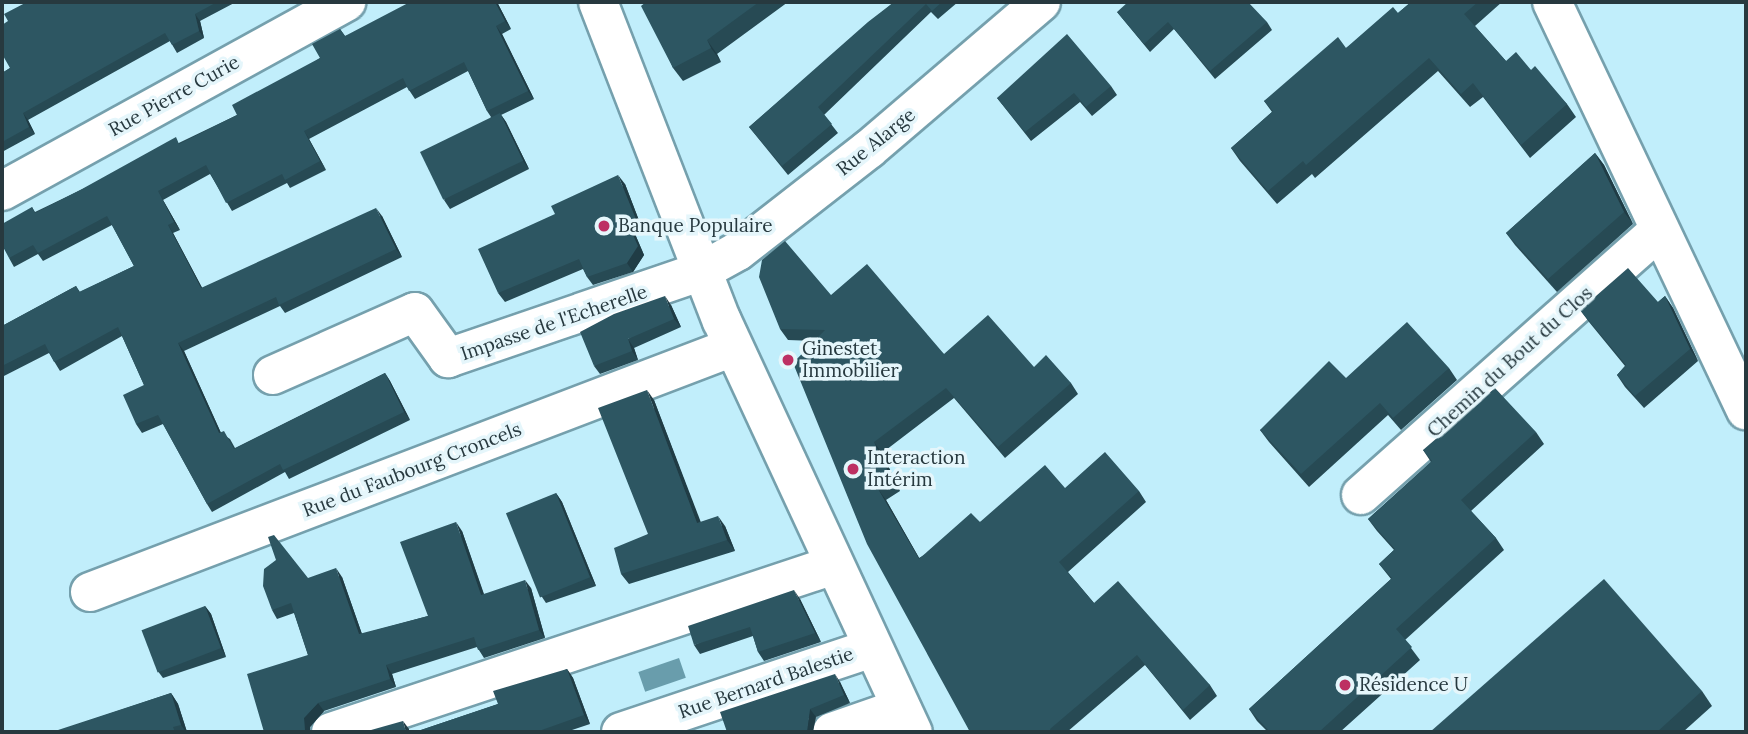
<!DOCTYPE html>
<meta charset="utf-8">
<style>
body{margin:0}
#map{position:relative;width:1748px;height:734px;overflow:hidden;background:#c1eefb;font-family:Lora,serif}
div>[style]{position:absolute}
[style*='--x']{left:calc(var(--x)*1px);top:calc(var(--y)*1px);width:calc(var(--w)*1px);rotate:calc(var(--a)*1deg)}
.water>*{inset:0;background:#699dac;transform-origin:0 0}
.roads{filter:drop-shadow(2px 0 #75a0ad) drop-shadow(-2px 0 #75a0ad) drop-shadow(0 2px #75a0ad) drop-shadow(0 -2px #75a0ad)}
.minor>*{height:38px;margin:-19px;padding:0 19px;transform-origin:19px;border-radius:19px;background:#fff}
.major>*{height:38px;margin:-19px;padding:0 19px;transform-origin:19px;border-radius:19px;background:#fff}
.wall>*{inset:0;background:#274a54}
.shaded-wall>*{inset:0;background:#203c45}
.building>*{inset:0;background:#2d5662;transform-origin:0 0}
.dots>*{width:19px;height:19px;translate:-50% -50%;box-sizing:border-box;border:4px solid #e5f6fb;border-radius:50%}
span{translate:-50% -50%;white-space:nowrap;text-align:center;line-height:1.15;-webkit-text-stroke:7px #e5f6fb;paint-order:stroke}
.street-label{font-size:19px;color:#27393f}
.poi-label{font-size:19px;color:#27393f}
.left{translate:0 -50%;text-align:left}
.frame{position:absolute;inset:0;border:4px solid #27393f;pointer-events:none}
</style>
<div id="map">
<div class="water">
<i style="left:679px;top:658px;width:21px;height:43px;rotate:71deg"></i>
</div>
<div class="roads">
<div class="minor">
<i style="--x:1552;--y:2;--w:452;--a:64.6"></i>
<i style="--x:2;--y:191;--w:393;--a:-28.8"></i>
<i style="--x:273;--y:375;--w:155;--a:-23.9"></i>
<i style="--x:415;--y:312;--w:57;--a:54.3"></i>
<i style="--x:448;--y:358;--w:268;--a:-18.9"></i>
<i style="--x:702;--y:271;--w:41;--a:-29.1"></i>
<i style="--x:738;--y:251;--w:166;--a:-37.9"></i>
<i style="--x:869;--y:149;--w:226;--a:-40.5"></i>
<i style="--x:1361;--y:495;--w:399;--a:-41.6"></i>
<i style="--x:90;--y:592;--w:688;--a:-20.86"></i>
<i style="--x:331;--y:732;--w:530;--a:-18.37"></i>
<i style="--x:621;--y:732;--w:265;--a:-18.5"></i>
<i style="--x:832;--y:732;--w:73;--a:-19.2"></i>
</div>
<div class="major">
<i style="--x:598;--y:2;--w:342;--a:68.8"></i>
<i style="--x:722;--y:321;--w:453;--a:65.1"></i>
</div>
</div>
<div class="wall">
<i style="clip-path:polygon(27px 2px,236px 2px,200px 21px,204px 38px,177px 53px,170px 41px,28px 120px,35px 134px,2px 152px,2px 73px,10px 68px,8px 21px)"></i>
<i style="clip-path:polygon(497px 2px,511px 29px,502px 34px,534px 99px,501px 115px,506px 122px,529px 169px,450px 209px,444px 200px,491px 117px,487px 111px,468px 71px,415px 99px,407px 87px,309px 139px,326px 170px,290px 188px,287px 183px,232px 211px,210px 174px,163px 200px,180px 230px,173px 233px,202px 288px,382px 216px,402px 257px,285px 313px,280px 306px,184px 351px,221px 433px,230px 439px,235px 448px,385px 373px,390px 381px,410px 420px,289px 479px,285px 472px,212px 512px,207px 504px,163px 424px,142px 433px,136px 424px,144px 385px,122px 336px,60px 371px,49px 353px,2px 377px,2px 326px,76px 286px,80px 292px,134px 266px,112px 225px,43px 261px,38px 254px,14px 267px,9px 258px,32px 207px,35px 212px,237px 115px,320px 58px,340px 29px,345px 36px)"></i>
<i style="clip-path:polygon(646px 2px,788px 2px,717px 54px,721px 62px,683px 81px,673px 68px)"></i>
<i style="clip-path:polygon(894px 2px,958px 2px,938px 19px,931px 12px,824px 115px,838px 133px,788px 175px,749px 127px)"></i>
<i style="clip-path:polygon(1411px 2px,1502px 2px,1475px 26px,1506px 61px,1531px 70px,1567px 104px,1576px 117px,1530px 158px,1483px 97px,1470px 107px,1438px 71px,1315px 178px,1312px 174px,1277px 204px,1240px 161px,1231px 148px,1272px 112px,1264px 101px,1346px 48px,1398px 13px)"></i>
<i style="clip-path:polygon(1117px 12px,1267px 22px,1272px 30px,1215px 79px,1174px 29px,1150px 52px)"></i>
<i style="clip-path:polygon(1111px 86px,1117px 95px,1092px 116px,1080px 102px,1031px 141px,997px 98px)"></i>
<i style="clip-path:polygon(1595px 153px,1604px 165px,1633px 224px,1557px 292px,1515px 245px,1506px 233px)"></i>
<i style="clip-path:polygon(625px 184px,643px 231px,635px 234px,644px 255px,633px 272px,593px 285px,587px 277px,583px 269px,505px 302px,498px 293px)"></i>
<i style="clip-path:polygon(831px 295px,944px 354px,1034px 367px,1071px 383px,1078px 394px,1005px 458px,954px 398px,882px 453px,900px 491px,886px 500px,919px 558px,980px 522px,1065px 488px,1139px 491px,1146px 502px,1068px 572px,1094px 603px,1210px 685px,1217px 696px,1190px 720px,1145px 665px,1067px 732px,970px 732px,815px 341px,788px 340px,780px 329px)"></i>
<i style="clip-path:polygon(1665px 296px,1673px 308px,1698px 361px,1644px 408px,1625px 387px,1617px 375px,1625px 366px,1589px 322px,1580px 310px,1658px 302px)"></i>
<i style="clip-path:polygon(671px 305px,681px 327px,634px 348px,638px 360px,600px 374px,594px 366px)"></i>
<i style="clip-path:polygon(1449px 368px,1457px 380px,1401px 430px,1388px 415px,1309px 487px,1269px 442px,1260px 430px,1346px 378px)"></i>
<i style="clip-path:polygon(654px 400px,700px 522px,725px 526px,735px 551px,629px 584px,621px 574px,648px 534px)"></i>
<i style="clip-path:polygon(1536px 432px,1544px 444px,1471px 511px,1496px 538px,1504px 550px,1405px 640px,1420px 660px,1340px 732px,1268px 732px,1257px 721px,1249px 709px,1391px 579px,1379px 564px,1394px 550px,1377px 531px,1368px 519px,1431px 462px,1423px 450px)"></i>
<i style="clip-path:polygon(556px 493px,562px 502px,596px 586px,546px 603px,540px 594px)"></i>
<i style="clip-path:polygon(462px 531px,484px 594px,531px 588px,545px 638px,484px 658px,477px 647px,392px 674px,396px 687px,324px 711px,310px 727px,310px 732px,264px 732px,308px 655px,294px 613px,277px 619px,272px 610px,308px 578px,342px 577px,362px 634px,428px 616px)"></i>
<i style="clip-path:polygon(800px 599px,821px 642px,764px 661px,758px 652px,753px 636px,700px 654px,694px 645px)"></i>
<i style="clip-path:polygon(205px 606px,211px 614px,226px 657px,163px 678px,157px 670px)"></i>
<i style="clip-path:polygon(567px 669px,573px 678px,590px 724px,566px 732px,415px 732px,498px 704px)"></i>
<i style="clip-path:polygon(840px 682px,850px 703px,816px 717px,727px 732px)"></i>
<i style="clip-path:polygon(1702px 691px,1712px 706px,1683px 732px,1430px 732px)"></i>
<i style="clip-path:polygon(171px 693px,178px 704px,187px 732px,55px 732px)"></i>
</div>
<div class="shaded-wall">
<i style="clip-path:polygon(495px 2px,497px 2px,511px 29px,505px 21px)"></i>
<i style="clip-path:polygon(195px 14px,200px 21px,204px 38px,199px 31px)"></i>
<i style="clip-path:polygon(496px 26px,502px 34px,534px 99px,528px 91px)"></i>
<i style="clip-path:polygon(707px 40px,717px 54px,721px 62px,711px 48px)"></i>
<i style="clip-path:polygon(23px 113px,28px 120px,35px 134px,29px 127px)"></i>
<i style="clip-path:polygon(500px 113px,506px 122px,529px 169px,523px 161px)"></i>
<i style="clip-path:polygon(304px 131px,309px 139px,326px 170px,320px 161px)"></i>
<i style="clip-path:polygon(1595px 153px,1604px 165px,1633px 224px,1624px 212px)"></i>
<i style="clip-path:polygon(618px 175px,625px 184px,643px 231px,637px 222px)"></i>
<i style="clip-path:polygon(158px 191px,163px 200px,180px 230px,174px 222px)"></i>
<i style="clip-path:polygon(376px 208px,382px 216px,402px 257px,396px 249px)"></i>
<i style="clip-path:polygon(168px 225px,173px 233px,207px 297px,201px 288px)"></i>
<i style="clip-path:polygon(629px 226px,635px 234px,644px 255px,633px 272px,627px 263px)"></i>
<i style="clip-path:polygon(665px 296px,671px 305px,681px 327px,674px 319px)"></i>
<i style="clip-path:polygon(1665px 296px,1673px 308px,1698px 361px,1690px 349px)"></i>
<i style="clip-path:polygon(628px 339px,634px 348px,638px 360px,632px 351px)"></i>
<i style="clip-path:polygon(178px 343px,184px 351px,225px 442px,219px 433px)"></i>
<i style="clip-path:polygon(385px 373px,390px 381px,410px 420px,404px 412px)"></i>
<i style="clip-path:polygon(647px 390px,654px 400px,705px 533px,697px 523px)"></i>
<i style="clip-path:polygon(874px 442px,882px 453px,900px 491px,892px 480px)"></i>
<i style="clip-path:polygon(878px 489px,886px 500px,926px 570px,919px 559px)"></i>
<i style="clip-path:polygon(556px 493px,562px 502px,596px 586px,590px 577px)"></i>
<i style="clip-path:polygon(718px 516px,725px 526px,735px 551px,727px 540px)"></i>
<i style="clip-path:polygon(456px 522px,462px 531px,487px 604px,481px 595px)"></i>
<i style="clip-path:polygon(336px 568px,342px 577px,365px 643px,359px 634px)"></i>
<i style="clip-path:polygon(525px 580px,531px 588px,545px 638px,539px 630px)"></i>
<i style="clip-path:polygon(794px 590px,800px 599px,821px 642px,815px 633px)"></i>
<i style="clip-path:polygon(205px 606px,211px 614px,226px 657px,221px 648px)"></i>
<i style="clip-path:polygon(386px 665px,392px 674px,396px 687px,390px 679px)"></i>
<i style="clip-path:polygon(567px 669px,573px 678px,590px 724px,584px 715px)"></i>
<i style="clip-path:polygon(835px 674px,840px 682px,850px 703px,844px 695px)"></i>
<i style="clip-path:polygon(171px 693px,178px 704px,187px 732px,186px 732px,181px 725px)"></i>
<i style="clip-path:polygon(318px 703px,324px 711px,310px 727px,310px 732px,305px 732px,304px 718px)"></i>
<i style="clip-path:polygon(810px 709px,816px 717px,813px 732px,806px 732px)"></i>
<i style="clip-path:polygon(403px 721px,409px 729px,409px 732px,406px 732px)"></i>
</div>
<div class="building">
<i style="clip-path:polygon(27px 2px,217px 2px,195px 14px,199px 31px,172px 45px,165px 33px,23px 113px,29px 127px,2px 142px,2px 73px,10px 68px,2px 54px,2px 25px,8px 21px,4px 14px)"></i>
<i style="clip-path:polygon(410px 2px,495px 2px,505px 21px,496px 26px,528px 91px,487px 111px,464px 62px,409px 91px,403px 78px,304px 131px,320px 161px,285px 180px,282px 174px,226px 203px,206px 165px,158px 191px,174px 222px,168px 225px,201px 288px,376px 208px,396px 249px,279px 305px,276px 297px,178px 343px,219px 433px,224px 431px,234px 449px,385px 373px,404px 412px,283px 470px,280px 464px,207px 504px,158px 415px,136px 424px,123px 395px,144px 385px,118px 327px,54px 362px,45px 344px,2px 366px,2px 326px,76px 286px,79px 292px,134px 266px,107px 216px,38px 253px,33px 245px,9px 258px,2px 245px,2px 224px,32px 207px,35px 213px,82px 189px,176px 137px,179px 144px,237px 115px,232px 105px,320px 58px,312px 44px,340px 29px,345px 36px)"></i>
<i style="clip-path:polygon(646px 2px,759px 2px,707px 40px,711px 48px,673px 68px,641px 6px)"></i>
<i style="clip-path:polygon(894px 2px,942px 2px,932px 11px,926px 4px,818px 107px,832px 124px,782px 166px,749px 127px,868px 22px)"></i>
<i style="clip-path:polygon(1128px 2px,1248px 2px,1267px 22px,1210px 71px,1168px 22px,1144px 44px,1117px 12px)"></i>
<i style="clip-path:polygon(1411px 2px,1478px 2px,1464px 14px,1506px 61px,1516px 52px,1531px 70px,1535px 66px,1567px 104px,1521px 145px,1473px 83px,1461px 94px,1429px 58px,1306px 165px,1303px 161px,1268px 191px,1231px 148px,1273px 111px,1264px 101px,1338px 37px,1346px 48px,1393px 7px,1398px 13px)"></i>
<i style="clip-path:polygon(1067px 34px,1111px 86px,1086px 107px,1074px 93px,1025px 132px,997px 98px)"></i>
<i style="left:500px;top:113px;width:53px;height:89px;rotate:64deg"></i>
<i style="clip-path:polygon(1595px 153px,1624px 212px,1548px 279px,1506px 233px)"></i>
<i style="clip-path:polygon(618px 175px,637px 222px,629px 226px,638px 246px,627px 263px,587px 277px,579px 259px,498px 293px,478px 249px,555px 214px,551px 206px)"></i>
<i style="clip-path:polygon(785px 241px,831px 295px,867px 264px,944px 354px,988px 315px,1034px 367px,1046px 355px,1071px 383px,998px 447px,946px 388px,874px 442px,892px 480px,878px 489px,919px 559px,971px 513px,980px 522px,1045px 465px,1065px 488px,1105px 452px,1139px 491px,1059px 562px,1094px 603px,1118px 581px,1210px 685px,1183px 710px,1137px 655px,1050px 729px,1051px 732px,970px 732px,867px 544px,793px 363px,825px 330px,780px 329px,759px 277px,762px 260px)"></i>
<i style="clip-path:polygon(1628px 268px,1658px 302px,1665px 296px,1690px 349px,1635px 396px,1617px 375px,1626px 365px,1580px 310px)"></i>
<i style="clip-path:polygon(665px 296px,674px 319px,628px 339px,632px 351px,594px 366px,580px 332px,614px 314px)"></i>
<i style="clip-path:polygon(1407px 322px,1449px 368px,1393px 418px,1380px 403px,1301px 474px,1260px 430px,1329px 361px,1346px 378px)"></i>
<i style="clip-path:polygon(1495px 388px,1536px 432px,1461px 500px,1496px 538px,1396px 629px,1412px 647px,1319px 732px,1270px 732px,1249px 709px,1392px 578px,1379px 564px,1395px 549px,1368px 519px,1432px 461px,1423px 450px)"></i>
<i style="clip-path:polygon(647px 390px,697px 523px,718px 516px,727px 540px,621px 574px,614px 548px,648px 534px,598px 408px)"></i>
<i style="left:556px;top:493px;width:91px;height:54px;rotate:68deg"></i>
<i style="clip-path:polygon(456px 522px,481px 595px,525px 580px,539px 630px,478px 650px,474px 637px,386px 665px,390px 679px,318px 703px,304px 718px,305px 731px,306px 732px,264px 732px,247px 674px,308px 655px,291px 603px,272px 610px,263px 586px,264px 569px,276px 560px,268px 537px,274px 535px,308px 578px,336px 568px,359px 634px,428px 616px,400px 542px)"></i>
<i style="clip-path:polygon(1604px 579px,1702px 691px,1657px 732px,1430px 732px)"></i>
<i style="clip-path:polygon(794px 590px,815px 633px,758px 652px,750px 627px,694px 645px,688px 626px)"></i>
<i style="left:205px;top:606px;width:45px;height:68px;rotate:69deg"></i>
<i style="clip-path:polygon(567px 669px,584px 715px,536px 732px,415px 732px,498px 704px,493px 691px)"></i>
<i style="clip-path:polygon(835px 674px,844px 695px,810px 709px,807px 732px,727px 732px,720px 712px)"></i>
<i style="clip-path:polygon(171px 693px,181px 725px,173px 727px,175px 732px,55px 732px,55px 731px)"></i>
<i style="clip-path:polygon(403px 721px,406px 732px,364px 732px)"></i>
</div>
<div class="dots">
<i style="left:604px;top:226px;background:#bd3063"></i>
<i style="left:788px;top:360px;background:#bd3063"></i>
<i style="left:853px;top:469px;background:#bd3063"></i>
<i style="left:1345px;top:685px;background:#bd3063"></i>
</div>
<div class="street-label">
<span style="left:174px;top:96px;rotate:-29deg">Rue Pierre Curie</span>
<span style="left:876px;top:142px;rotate:-39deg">Rue Alarge</span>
<span style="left:554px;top:323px;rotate:-19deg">Impasse de l'Echerelle</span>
<span style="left:1510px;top:362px;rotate:-42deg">Chemin du Bout du Clos</span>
<span style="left:412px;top:470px;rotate:-21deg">Rue du Faubourg Croncels</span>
<span style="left:766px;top:683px;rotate:-19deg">Rue Bernard Balestie</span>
</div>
<div class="poi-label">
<span class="left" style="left:618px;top:226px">Banque Populaire</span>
<span class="left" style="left:802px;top:360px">Ginestet<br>Immobilier</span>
<span class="left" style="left:867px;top:469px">Interaction<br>Intérim</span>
<span class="left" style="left:1359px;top:685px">Résidence U</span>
</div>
<div class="frame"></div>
</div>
